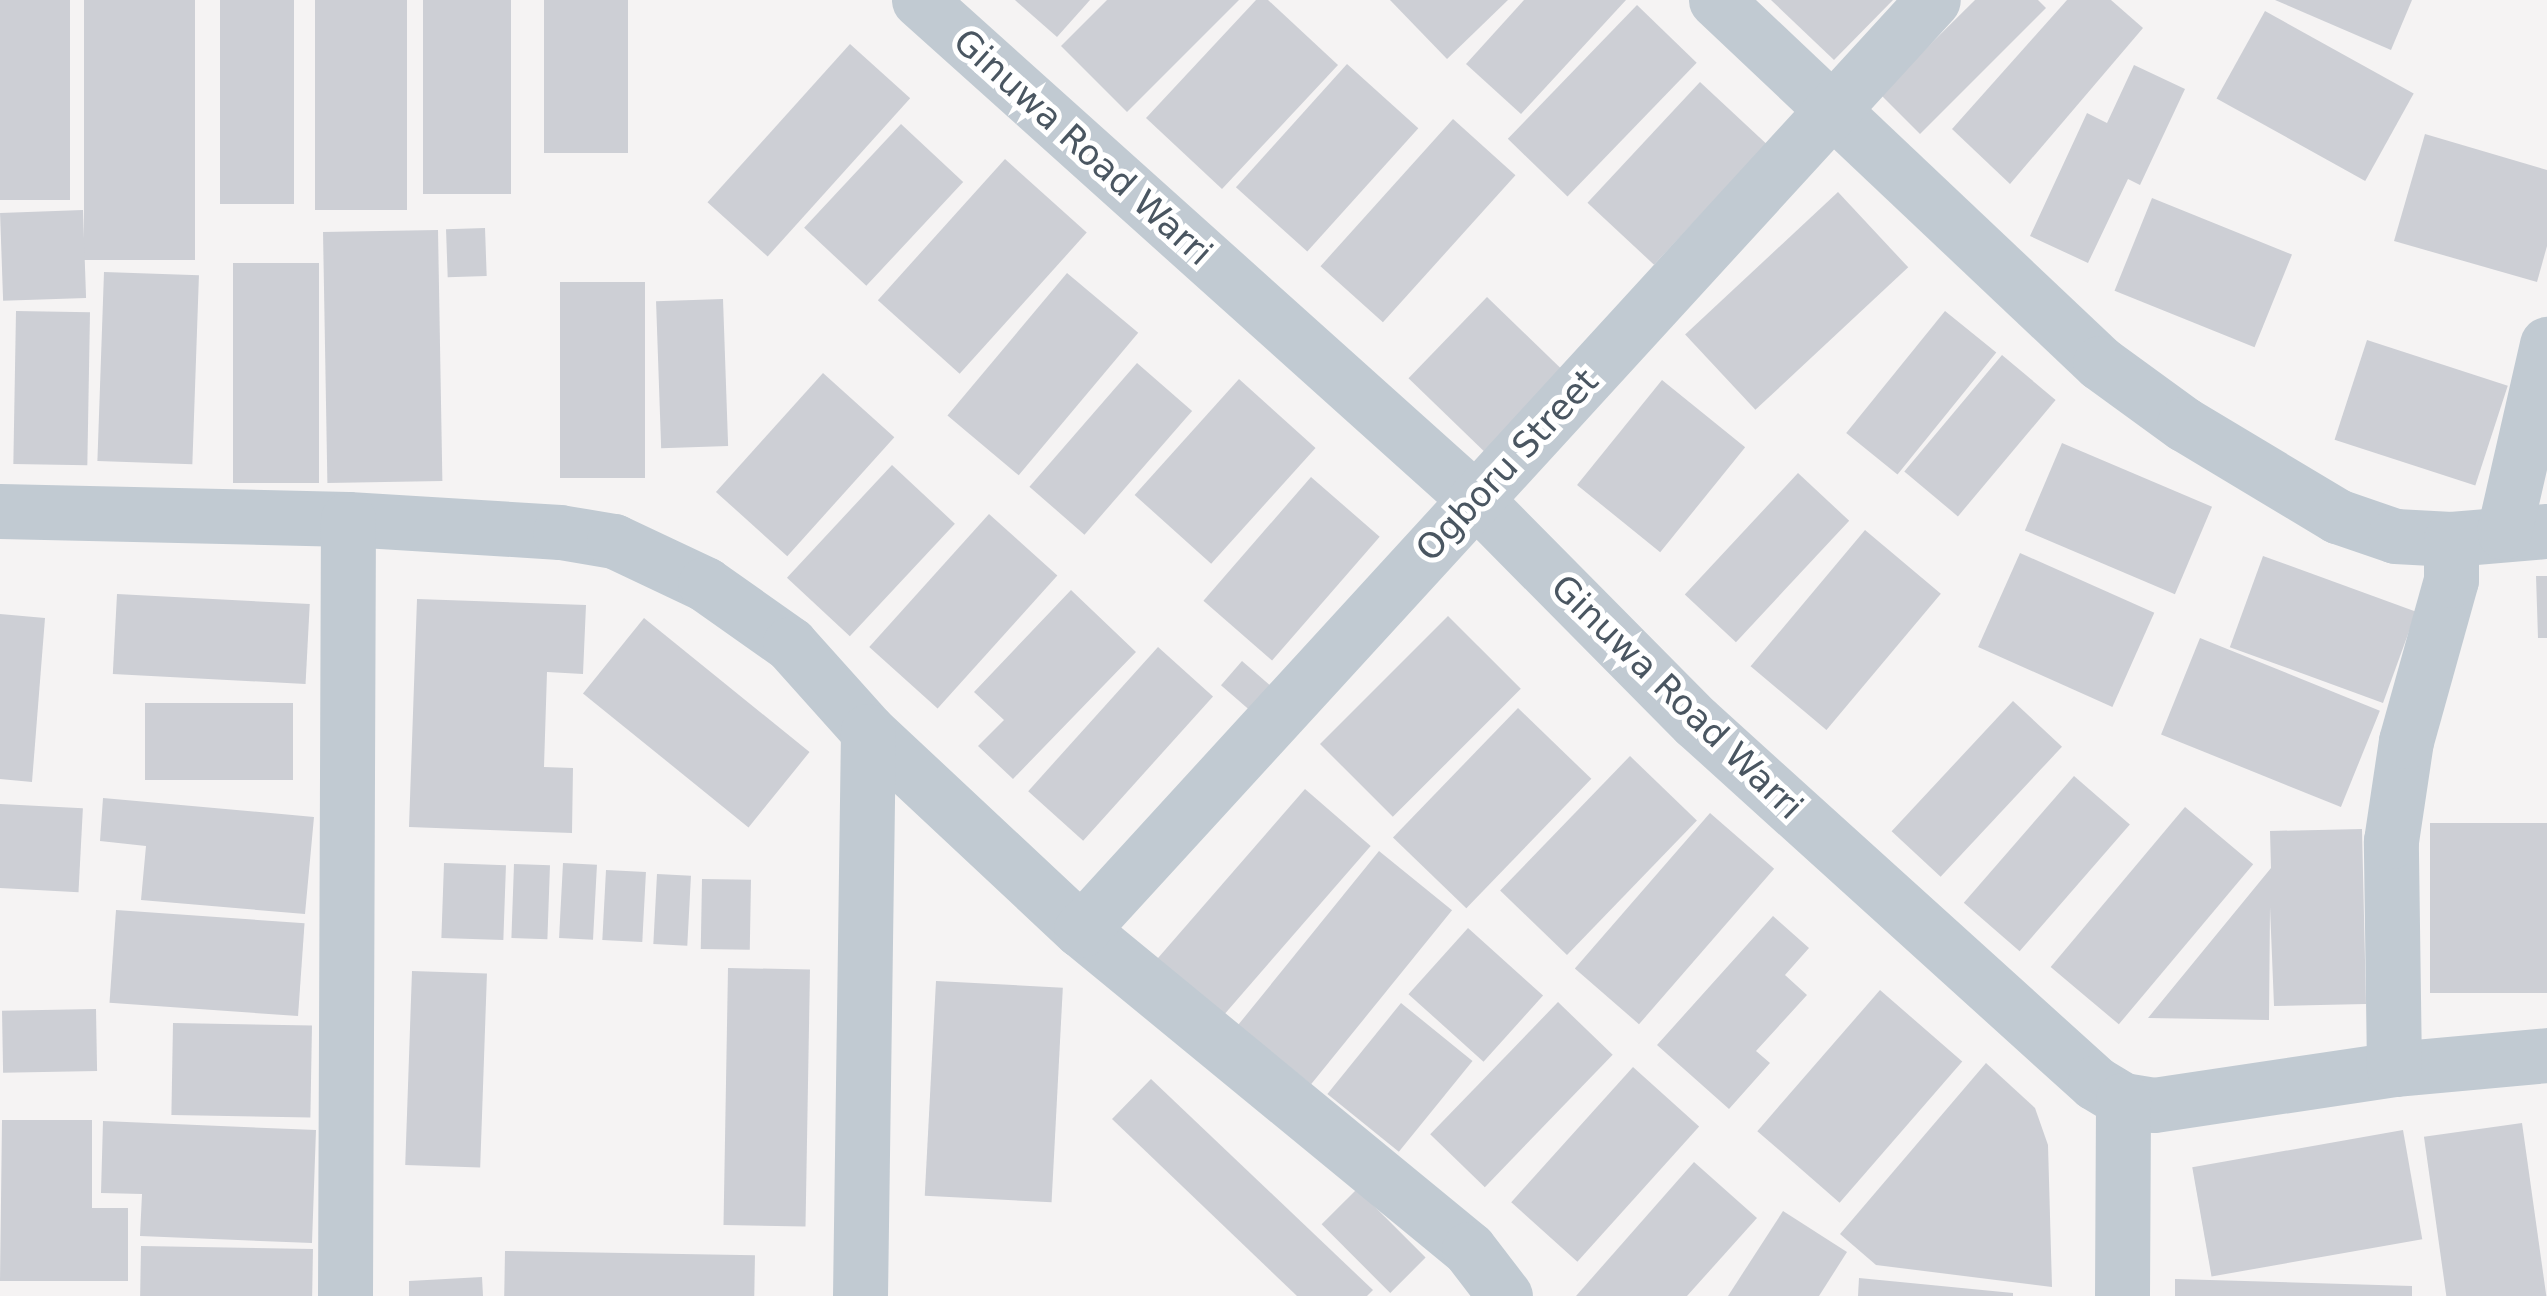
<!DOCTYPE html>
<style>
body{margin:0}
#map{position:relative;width:2547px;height:1296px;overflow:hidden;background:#f5f3f3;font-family:"DejaVu Sans",sans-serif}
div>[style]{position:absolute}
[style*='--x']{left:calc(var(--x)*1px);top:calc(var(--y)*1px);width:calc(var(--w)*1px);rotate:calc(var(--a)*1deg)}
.building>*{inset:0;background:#cdcfd5;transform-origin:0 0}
.minor>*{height:55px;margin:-27.5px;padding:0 27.5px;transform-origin:27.5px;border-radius:27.5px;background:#c1cad2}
span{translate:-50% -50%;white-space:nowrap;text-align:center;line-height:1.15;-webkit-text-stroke:10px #fff;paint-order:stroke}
.street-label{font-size:35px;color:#4a5661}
</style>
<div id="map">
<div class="building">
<i style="left:0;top:0;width:70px;height:200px"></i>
<i style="left:84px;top:0;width:111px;height:260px"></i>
<i style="left:220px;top:0;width:74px;height:204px"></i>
<i style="left:315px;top:0;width:92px;height:210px"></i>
<i style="left:423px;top:0;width:88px;height:194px"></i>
<i style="left:544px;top:0;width:84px;height:153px"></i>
<i style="clip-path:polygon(1015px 0,1090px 0,1057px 37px)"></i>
<i style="clip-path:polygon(1107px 0,1239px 0,1127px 112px,1061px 46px)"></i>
<i style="clip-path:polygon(1256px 0,1268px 0,1338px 65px,1222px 189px,1146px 118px)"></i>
<i style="clip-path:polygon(1390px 0,1508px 0,1447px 59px)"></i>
<i style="clip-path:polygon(1524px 0,1626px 0,1521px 114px,1466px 64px)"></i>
<i style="clip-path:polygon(1771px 0,1893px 0,1834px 60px)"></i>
<i style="clip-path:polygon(1975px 0,2038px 0,2046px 8px,1920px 134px,1880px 94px)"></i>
<i style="clip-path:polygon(2067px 0,2111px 0,2143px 28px,2010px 184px,1952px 129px)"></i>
<i style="clip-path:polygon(2275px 0,2412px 0,2391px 50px)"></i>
<i style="left:1637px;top:5px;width:83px;height:186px;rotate:44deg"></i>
<i style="left:2265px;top:11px;width:170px;height:100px;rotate:29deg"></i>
<i style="left:850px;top:44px;width:81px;height:213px;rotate:42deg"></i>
<i style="left:1347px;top:64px;width:96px;height:166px;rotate:42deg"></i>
<i style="clip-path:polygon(2134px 65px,2185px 89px,2140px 185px,2128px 179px,2088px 263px,2030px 236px,2087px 113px,2107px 123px)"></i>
<i style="left:1700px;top:82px;width:91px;height:165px;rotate:43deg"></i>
<i style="left:1453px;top:119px;width:84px;height:198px;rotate:42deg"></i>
<i style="left:901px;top:124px;width:85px;height:142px;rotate:43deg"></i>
<i style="clip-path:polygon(2425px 134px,2547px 170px,2547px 246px,2537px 282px,2394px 241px)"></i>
<i style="left:1005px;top:159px;width:110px;height:190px;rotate:42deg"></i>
<i style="left:1838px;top:192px;width:103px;height:209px;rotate:47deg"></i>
<i style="left:2152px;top:198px;width:151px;height:100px;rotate:22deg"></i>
<i style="left:83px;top:210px;width:88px;height:83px;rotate:88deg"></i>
<i style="left:485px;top:228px;width:48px;height:39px;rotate:88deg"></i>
<i style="left:438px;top:230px;width:251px;height:115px;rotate:89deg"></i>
<i style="left:233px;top:263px;width:86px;height:220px"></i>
<i style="left:104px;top:272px;width:95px;height:189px;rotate:2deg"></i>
<i style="left:1067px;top:273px;width:93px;height:186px;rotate:40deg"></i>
<i style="left:645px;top:282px;width:196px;height:85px;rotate:90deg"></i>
<i style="left:1487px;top:297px;width:115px;height:113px;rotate:44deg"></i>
<i style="left:723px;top:299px;width:147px;height:67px;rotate:88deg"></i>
<i style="left:16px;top:311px;width:74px;height:153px;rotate:1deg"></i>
<i style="left:1945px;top:311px;width:66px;height:157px;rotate:39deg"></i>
<i style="left:2367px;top:340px;width:148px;height:105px;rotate:18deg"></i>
<i style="left:2002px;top:355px;width:70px;height:152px;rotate:40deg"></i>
<i style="left:1137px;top:363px;width:73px;height:164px;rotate:41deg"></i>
<i style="left:823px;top:373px;width:96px;height:160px;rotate:42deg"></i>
<i style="left:1239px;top:379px;width:103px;height:156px;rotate:42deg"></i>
<i style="left:1662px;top:380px;width:107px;height:135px;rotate:39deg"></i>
<i style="left:2062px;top:443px;width:163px;height:95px;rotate:23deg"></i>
<i style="left:892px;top:465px;width:86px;height:154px;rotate:43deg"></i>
<i style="left:1798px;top:473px;width:70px;height:166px;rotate:43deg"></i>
<i style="left:1311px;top:477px;width:91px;height:164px;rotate:41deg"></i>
<i style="left:989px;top:514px;width:92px;height:179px;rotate:42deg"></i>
<i style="left:1865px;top:530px;width:99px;height:178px;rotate:40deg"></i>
<i style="left:2020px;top:553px;width:147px;height:103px;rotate:24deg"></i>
<i style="left:2263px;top:556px;width:163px;height:97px;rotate:20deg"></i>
<i style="clip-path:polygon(2536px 576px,2547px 576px,2547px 638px,2538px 638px)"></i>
<i style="clip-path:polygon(1071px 590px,1136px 652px,1013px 779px,978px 746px,1004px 720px,974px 692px)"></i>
<i style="left:117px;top:594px;width:193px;height:80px;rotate:3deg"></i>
<i style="clip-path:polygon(417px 599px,586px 605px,583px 674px,547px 672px,544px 767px,573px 768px,572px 833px,409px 827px)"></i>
<i style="clip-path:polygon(0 614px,45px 618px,32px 782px,0 779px)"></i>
<i style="left:1448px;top:616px;width:103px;height:181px;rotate:45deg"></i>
<i style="left:644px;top:618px;width:213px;height:97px;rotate:39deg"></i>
<i style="left:2200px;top:638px;width:194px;height:104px;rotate:22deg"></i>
<i style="left:1158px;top:647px;width:74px;height:194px;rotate:42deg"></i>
<i style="left:1242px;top:661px;width:37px;height:32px;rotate:41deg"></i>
<i style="left:2013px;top:701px;width:67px;height:178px;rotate:43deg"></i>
<i style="left:145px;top:703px;width:148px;height:77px"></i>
<i style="left:1518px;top:708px;width:102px;height:180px;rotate:44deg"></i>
<i style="left:1630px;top:756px;width:93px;height:187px;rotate:44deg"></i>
<i style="left:2074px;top:776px;width:74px;height:168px;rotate:41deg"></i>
<i style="left:1305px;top:789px;width:87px;height:228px;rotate:41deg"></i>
<i style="clip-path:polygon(103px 798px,314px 817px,305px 914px,141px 900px,146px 846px,100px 841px)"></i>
<i style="left:0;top:804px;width:83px;height:84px;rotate:3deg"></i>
<i style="left:2185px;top:807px;width:89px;height:209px;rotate:40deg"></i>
<i style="left:1710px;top:813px;width:85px;height:206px;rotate:41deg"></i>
<i style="left:2430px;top:823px;width:117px;height:170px"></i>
<i style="clip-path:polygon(2362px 829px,2366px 1004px,2274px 1006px,2270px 907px,2269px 1020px,2148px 1018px,2271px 868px,2270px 831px)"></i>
<i style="left:1379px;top:851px;width:94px;height:224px;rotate:39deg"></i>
<i style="left:444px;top:863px;width:62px;height:75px;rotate:2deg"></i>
<i style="left:563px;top:863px;width:34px;height:75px;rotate:3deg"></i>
<i style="left:514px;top:864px;width:36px;height:74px;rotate:2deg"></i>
<i style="left:606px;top:870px;width:40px;height:70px;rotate:3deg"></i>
<i style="left:657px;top:874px;width:34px;height:70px;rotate:3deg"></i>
<i style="left:702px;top:879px;width:49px;height:70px;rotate:1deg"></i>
<i style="left:116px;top:910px;width:189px;height:93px;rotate:4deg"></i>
<i style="clip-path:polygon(1773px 916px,1809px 948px,1785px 975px,1807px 995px,1756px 1051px,1770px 1063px,1729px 1109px,1657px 1045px)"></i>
<i style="left:1468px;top:928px;width:101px;height:89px;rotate:42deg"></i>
<i style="left:728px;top:968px;width:82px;height:257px;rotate:1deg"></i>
<i style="left:412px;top:971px;width:75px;height:194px;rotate:2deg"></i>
<i style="left:936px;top:981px;width:127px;height:215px;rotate:3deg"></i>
<i style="left:1880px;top:990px;width:109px;height:187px;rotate:41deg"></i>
<i style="left:1558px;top:1002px;width:76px;height:184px;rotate:44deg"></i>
<i style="left:1401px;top:1003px;width:92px;height:117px;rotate:39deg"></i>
<i style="left:96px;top:1009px;width:62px;height:94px;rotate:89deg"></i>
<i style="left:173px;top:1023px;width:139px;height:92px;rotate:1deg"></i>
<i style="clip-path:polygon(1986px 1063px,2035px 1108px,2048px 1145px,2052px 1287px,1876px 1265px,1840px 1234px)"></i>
<i style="left:1633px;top:1067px;width:89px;height:182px;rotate:42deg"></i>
<i style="clip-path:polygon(1151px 1079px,1373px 1290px,1367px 1296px,1297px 1296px,1112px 1119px)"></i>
<i style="clip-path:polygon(2px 1120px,92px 1120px,92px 1208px,128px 1208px,128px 1281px,0 1281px)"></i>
<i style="clip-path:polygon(103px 1121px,316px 1130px,312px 1243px,140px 1236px,142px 1194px,101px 1193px)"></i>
<i style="left:2522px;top:1123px;width:175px;height:99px;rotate:82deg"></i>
<i style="left:2403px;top:1130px;width:111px;height:214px;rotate:80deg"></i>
<i style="clip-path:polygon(1694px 1162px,1757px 1218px,1687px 1296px,1576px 1296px)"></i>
<i style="left:1357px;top:1189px;width:97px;height:50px;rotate:45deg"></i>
<i style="clip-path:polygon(1783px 1211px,1847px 1252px,1819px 1296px,1728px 1296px)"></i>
<i style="left:141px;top:1246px;width:172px;height:50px;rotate:1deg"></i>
<i style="left:505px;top:1251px;width:250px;height:45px;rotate:1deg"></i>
<i style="clip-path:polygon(482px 1277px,483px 1296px,409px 1296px,409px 1281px)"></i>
<i style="clip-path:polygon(1859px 1278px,2013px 1293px,2013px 1296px,1858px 1296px)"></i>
<i style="clip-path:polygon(2175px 1279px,2412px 1286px,2412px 1296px,2175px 1296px)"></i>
</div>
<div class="minor">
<i style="--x:919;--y:0;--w:747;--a:41.91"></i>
<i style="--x:1475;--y:499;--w:314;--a:45.3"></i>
<i style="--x:1696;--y:722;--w:538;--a:42.14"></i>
<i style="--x:2095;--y:1083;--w:33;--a:31"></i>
<i style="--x:2123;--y:1100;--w:31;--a:9"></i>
<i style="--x:2154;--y:1105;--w:243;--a:-8.5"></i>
<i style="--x:2394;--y:1069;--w:154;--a:-5.2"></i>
<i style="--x:1716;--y:0;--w:528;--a:43.39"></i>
<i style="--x:2100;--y:363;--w:104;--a:36"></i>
<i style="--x:2184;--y:424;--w:179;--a:31"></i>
<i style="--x:2337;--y:516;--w:61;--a:19"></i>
<i style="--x:2395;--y:536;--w:56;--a:3.1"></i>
<i style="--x:2451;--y:539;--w:96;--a:-4.8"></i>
<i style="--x:0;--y:511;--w:348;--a:1.3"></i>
<i style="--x:348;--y:519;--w:212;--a:3.5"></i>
<i style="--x:560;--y:532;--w:55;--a:9.5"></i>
<i style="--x:614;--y:541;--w:101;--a:25.3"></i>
<i style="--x:705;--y:584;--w:104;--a:35.2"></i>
<i style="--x:790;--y:644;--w:117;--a:48.1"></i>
<i style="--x:868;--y:731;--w:291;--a:43.1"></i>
<i style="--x:1081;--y:930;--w:502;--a:39.43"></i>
<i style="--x:1469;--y:1249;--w:59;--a:52.5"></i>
<i style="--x:2504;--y:532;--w:193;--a:-77.1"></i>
<i style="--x:1081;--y:930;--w:1261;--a:-47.51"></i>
<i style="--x:2394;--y:1069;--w:228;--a:-90.8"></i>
<i style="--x:2391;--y:841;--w:101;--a:-81.5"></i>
<i style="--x:2406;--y:741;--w:167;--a:-74.4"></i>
<i style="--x:2451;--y:580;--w:41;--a:-90"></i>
<i style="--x:345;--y:1296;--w:777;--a:-89.78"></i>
<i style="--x:860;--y:1296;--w:565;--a:-89.19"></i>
<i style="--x:2122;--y:1296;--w:196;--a:-89.7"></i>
</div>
<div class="street-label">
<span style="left:1083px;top:147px;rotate:42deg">Ginuwa Road Warri</span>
<span style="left:1507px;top:465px;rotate:-47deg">Ogboru Street</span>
<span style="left:1677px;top:697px;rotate:44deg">Ginuwa Road Warri</span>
</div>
</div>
